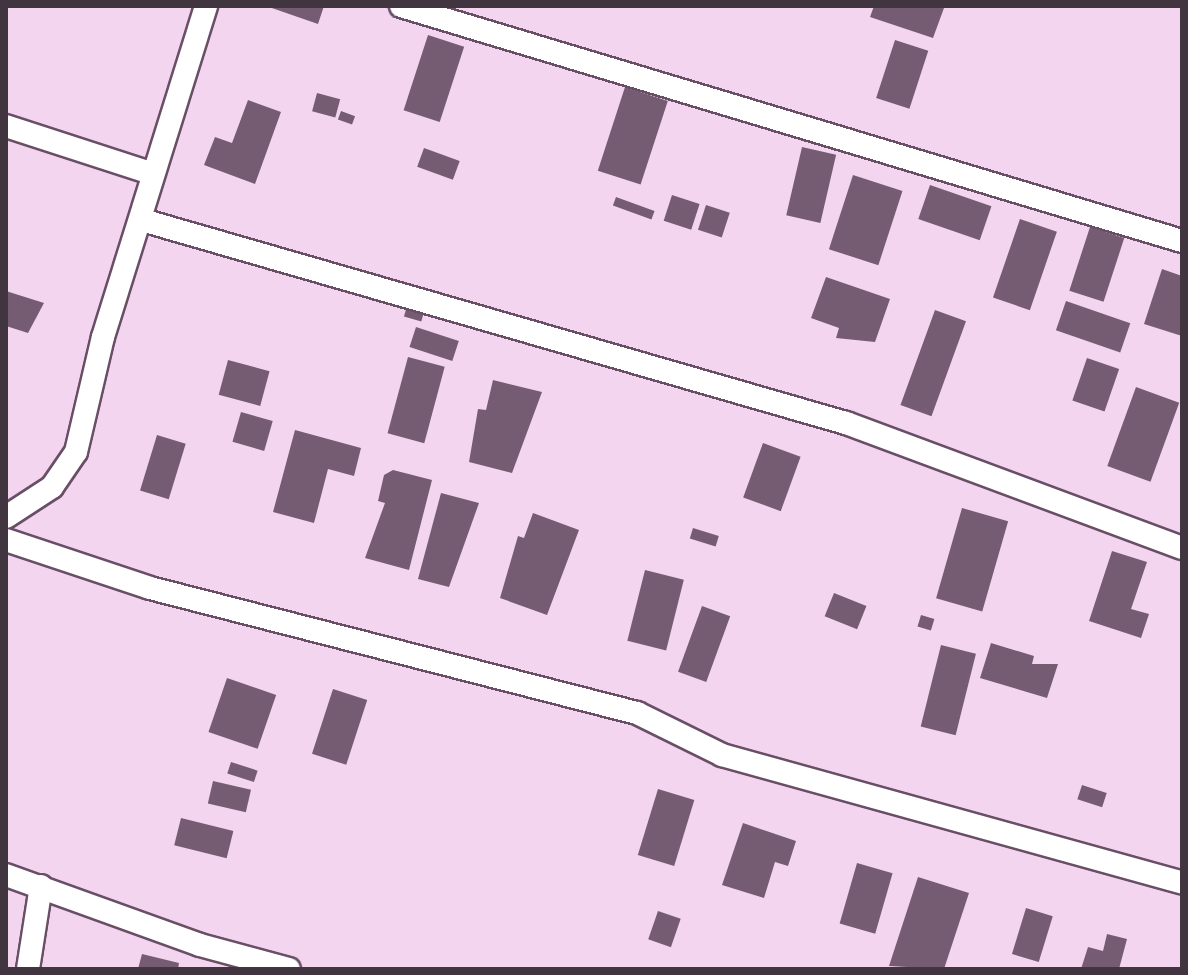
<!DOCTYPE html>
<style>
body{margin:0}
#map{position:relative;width:1188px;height:975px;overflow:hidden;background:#f4d5f0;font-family:"PT Sans",sans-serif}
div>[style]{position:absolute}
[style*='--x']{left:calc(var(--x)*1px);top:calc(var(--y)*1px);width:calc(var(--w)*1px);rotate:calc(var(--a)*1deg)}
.building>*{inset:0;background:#765c73;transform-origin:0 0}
.roads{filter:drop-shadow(2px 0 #694f66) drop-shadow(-2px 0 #694f66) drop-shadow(0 2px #694f66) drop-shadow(0 -2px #694f66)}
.minor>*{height:22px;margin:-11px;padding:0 11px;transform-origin:11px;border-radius:11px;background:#fff}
span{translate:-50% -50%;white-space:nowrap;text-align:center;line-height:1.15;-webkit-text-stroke:8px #fde5fa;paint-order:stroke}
.frame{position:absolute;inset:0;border:8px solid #41353f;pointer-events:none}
</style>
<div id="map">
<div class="building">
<i style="clip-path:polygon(266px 6px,324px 6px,318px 24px)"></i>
<i style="clip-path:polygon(874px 6px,937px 6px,944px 8px,933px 38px,870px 17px)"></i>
<i style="left:428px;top:35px;width:38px;height:79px;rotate:18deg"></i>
<i style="left:895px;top:40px;width:35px;height:61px;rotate:18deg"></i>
<i style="left:625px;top:87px;width:45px;height:88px;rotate:18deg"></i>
<i style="left:317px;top:93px;width:24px;height:19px;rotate:15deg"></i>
<i style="clip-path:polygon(248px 100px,281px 112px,255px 184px,204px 165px,215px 137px,232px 143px)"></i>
<i style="left:341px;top:111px;width:15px;height:9px;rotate:20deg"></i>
<i style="left:802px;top:147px;width:35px;height:70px;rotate:13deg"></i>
<i style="left:424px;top:148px;width:38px;height:20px;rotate:20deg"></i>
<i style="left:853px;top:175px;width:52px;height:78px;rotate:18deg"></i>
<i style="left:930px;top:185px;width:65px;height:36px;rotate:19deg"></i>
<i style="left:672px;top:195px;width:29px;height:27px;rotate:18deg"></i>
<i style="left:616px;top:197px;width:41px;height:9px;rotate:20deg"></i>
<i style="left:706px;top:205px;width:25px;height:26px;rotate:18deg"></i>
<i style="left:1020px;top:219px;width:39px;height:83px;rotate:19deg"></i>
<i style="left:1090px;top:227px;width:36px;height:67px;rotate:18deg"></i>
<i style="clip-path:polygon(1162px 269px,1182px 276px,1182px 336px,1144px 324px)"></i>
<i style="clip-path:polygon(826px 277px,890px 299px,875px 342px,836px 338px,839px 328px,811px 318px)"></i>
<i style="clip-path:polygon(6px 291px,44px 303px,28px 333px,6px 326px)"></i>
<i style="left:1066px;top:301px;width:68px;height:31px;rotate:19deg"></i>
<i style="left:407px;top:306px;width:18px;height:11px;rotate:16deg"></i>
<i style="left:935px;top:310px;width:33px;height:101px;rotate:20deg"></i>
<i style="left:416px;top:327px;width:45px;height:21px;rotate:18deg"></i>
<i style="left:408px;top:357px;width:38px;height:79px;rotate:15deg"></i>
<i style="left:1087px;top:358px;width:34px;height:45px;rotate:19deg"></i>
<i style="left:228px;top:360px;width:43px;height:36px;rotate:15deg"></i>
<i style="clip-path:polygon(493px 380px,542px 392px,512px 473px,469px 462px,478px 409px,486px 410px)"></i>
<i style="left:1136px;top:387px;width:46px;height:84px;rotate:20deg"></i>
<i style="left:241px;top:412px;width:33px;height:31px;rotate:16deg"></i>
<i style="clip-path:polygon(295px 430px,361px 448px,354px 476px,328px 469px,314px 523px,273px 512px)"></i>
<i style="left:157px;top:435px;width:30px;height:58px;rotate:17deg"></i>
<i style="left:763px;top:443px;width:40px;height:58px;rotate:20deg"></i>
<i style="clip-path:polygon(393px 470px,432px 480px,409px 570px,365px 558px,385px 503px,378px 501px,384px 475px)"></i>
<i style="clip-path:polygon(441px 493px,479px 503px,449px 587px,418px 579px)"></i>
<i style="left:962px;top:508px;width:48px;height:94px;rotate:16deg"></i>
<i style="clip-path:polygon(533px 513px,579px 530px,547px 615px,500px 598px,518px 536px,524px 538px)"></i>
<i style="left:693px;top:528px;width:27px;height:11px;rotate:17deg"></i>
<i style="clip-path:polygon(1112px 551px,1147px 562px,1131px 609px,1149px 614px,1141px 638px,1089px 621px)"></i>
<i style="left:645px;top:570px;width:40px;height:73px;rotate:14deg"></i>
<i style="left:834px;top:593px;width:35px;height:25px;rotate:22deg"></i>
<i style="left:702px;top:606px;width:30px;height:70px;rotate:20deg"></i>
<i style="left:921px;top:615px;width:14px;height:12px;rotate:17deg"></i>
<i style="clip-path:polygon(991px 643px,1034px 656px,1032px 664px,1058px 664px,1047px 698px,980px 678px)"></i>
<i style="left:941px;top:645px;width:36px;height:84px;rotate:14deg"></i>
<i style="left:227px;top:678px;width:52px;height:57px;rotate:19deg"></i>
<i style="left:333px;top:689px;width:36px;height:68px;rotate:18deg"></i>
<i style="left:231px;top:762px;width:28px;height:12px;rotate:18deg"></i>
<i style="left:213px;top:781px;width:39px;height:23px;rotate:13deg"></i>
<i style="left:1082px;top:785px;width:26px;height:15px;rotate:18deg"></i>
<i style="left:658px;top:789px;width:38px;height:69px;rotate:17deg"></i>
<i style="left:181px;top:818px;width:54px;height:28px;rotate:14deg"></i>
<i style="clip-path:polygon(743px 823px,796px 841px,788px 866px,775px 862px,764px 898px,722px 885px)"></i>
<i style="left:857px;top:863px;width:37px;height:63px;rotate:16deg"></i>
<i style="clip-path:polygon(918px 877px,969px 893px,944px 969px,889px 966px)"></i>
<i style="left:1026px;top:908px;width:28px;height:48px;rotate:17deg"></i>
<i style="left:658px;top:911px;width:24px;height:30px;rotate:19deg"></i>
<i style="clip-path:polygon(1107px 934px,1127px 939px,1119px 969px,1081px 969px,1088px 947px,1103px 951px)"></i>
<i style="clip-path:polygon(142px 954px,179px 963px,178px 969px,138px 969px)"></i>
</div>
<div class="roads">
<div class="minor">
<i style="--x:401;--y:6;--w:816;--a:16.75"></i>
<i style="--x:6;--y:126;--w:152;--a:18"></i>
<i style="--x:142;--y:220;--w:733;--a:16.09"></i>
<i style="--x:846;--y:423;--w:358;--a:20.4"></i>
<i style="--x:6;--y:517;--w:55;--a:-33.1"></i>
<i style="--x:52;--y:487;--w:42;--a:-55.6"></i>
<i style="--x:76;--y:452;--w:118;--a:-76.8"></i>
<i style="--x:103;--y:337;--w:347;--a:-72.7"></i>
<i style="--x:6;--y:540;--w:152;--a:18.4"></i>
<i style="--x:150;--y:588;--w:503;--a:14.4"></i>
<i style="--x:637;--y:713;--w:95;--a:26.3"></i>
<i style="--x:722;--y:755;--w:477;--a:15.5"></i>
<i style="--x:6;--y:875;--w:206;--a:19.8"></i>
<i style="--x:200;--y:945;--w:92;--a:15.1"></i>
<i style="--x:28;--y:969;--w:84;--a:-81.1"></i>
</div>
</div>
<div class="frame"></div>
</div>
